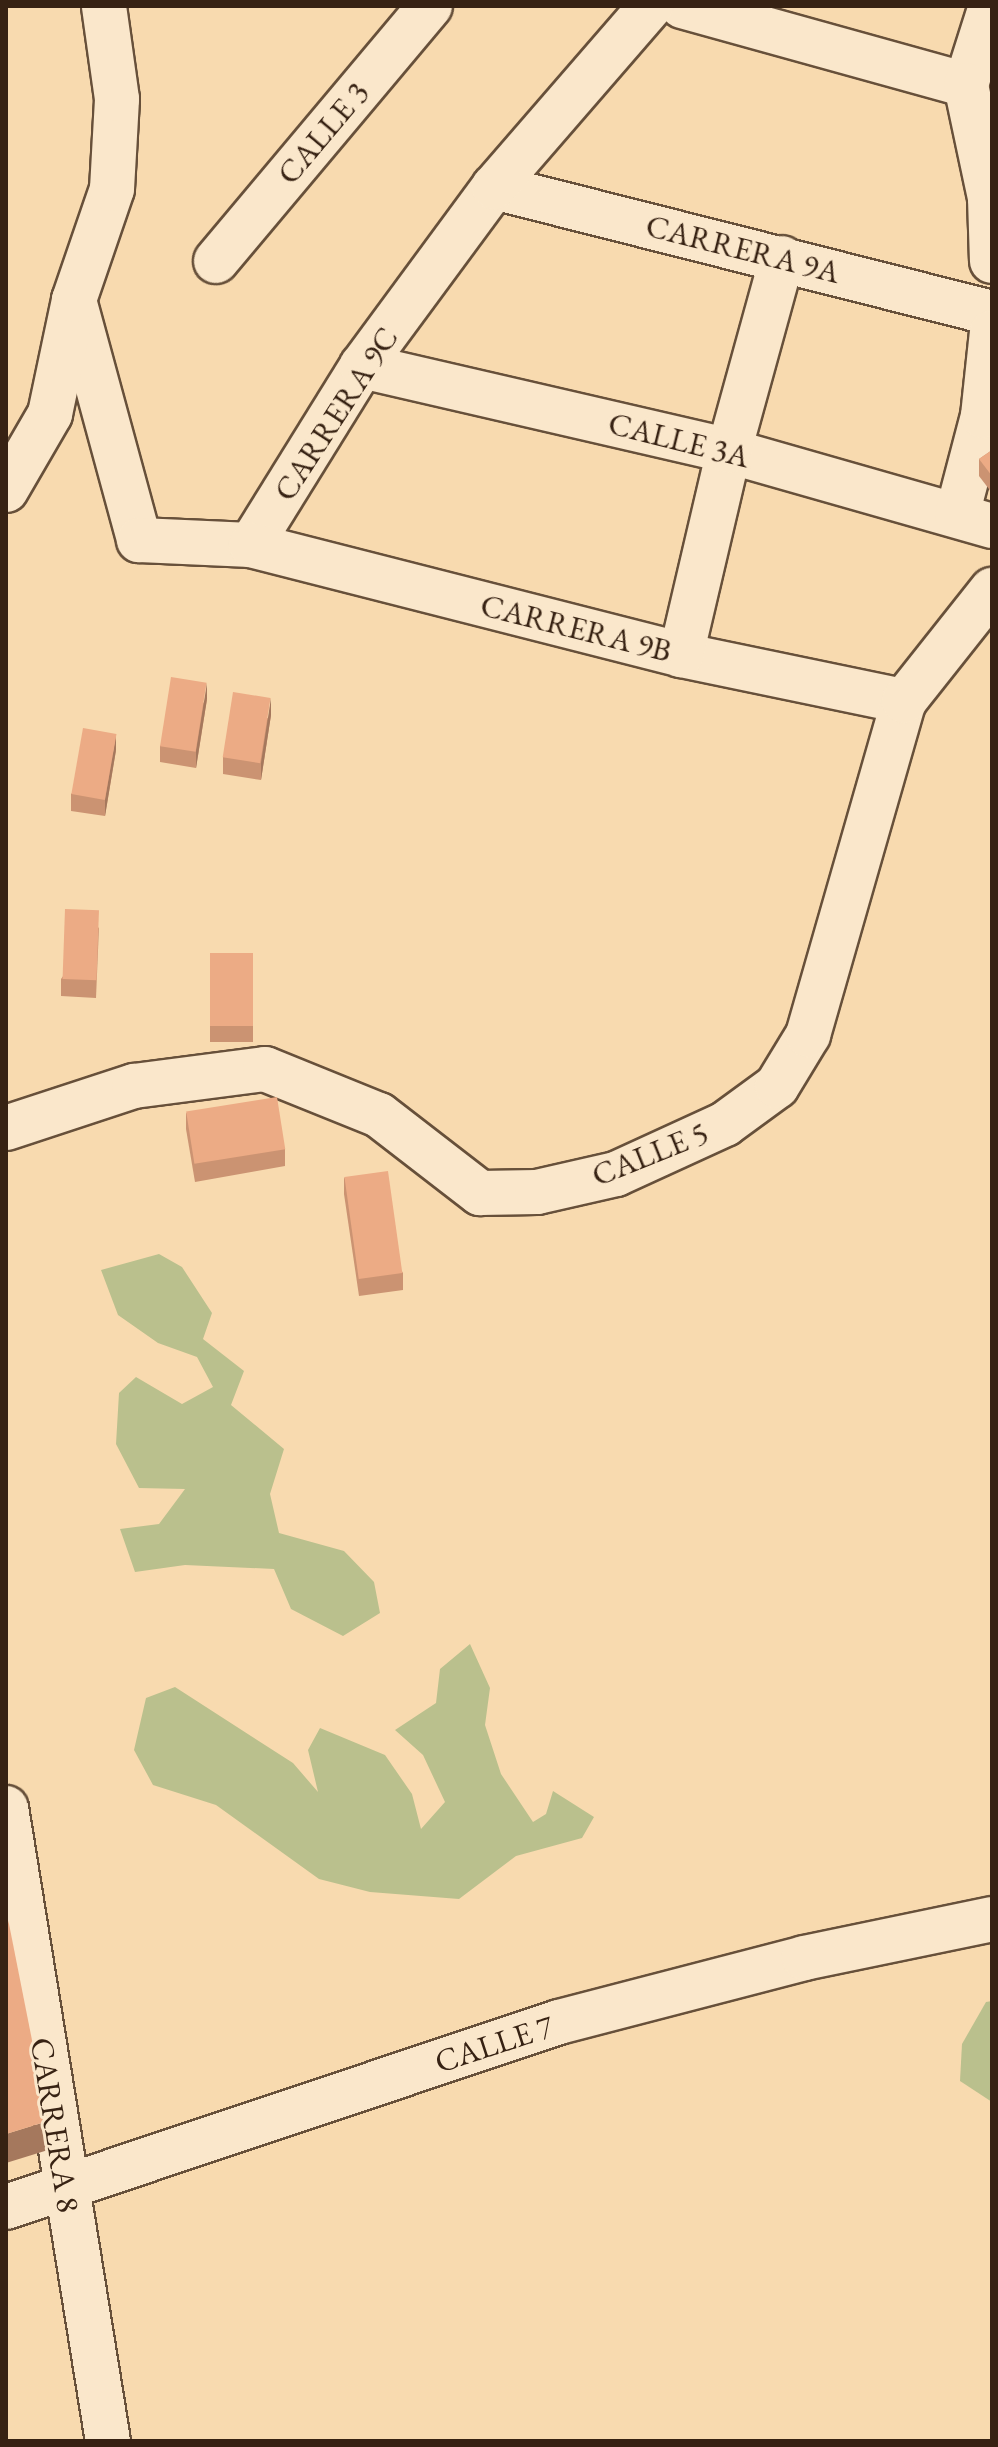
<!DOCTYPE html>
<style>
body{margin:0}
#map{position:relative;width:998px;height:2447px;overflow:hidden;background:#f8daaf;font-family:"EB Garamond",serif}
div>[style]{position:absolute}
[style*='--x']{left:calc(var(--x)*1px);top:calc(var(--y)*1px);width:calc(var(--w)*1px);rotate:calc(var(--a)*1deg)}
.green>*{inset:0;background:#bac08d}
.roads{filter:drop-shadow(2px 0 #67503a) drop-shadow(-2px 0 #67503a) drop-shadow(0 2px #67503a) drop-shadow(0 -2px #67503a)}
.minor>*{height:44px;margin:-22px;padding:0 22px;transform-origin:22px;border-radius:22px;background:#fae7cb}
.wall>*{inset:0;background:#cb9372;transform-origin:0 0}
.shaded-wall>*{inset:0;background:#a5785d}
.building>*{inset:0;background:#ecab85;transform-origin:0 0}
span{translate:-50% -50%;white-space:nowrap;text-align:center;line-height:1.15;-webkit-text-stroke:6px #fae7cb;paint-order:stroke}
.street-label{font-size:32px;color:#372213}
.frame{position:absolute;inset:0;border:8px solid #372213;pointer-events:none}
</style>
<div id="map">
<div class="green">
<i style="clip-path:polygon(159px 1254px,182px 1267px,212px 1313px,203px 1339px,244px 1371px,231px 1405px,284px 1449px,270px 1494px,279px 1533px,344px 1551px,374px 1582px,380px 1613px,343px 1636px,291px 1609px,274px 1569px,185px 1565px,135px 1572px,120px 1529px,159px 1524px,185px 1489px,139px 1488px,116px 1444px,119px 1393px,136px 1377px,182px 1404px,213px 1387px,197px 1357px,158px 1343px,118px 1315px,101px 1270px)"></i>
<i style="clip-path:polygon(470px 1644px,490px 1688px,485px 1725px,501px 1774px,533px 1822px,546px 1814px,553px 1791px,594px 1817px,582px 1838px,516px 1856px,459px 1899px,370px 1892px,319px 1879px,216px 1805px,153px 1785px,134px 1750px,146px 1698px,175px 1687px,293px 1763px,318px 1792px,308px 1750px,320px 1728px,385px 1755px,412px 1794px,421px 1829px,445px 1802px,423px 1755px,395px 1730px,436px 1703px,440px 1669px)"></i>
<i style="clip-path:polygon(992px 2001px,992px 2102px,960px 2081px,962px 2044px,986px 2002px)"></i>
</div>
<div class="roads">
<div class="minor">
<i style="--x:682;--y:6;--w:295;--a:15.5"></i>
<i style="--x:991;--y:6;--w:83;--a:107.6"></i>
<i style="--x:966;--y:85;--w:116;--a:78"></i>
<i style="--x:990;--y:198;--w:63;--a:88.2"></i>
<i style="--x:494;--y:187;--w:514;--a:14.2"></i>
<i style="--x:216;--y:261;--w:333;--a:-50"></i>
<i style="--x:74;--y:300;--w:249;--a:74.8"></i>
<i style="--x:139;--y:540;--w:112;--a:2.6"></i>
<i style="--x:251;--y:545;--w:211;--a:-58.2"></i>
<i style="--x:362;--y:366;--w:222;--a:-53.6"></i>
<i style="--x:494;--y:187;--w:240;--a:-49.1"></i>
<i style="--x:362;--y:366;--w:377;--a:13"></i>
<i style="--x:729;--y:451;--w:273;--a:15.9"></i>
<i style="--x:6;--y:490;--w:88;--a:-59.9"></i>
<i style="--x:50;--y:414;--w:116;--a:-78.1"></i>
<i style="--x:74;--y:300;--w:117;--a:-71.1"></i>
<i style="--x:112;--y:189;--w:90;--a:-86.8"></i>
<i style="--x:117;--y:99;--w:94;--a:-98"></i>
<i style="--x:957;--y:515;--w:102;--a:-75.3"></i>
<i style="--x:983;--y:416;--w:84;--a:-83.9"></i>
<i style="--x:251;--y:545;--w:444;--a:14.3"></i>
<i style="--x:681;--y:655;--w:228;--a:11.7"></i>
<i style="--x:681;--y:655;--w:210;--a:-76.8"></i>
<i style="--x:729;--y:451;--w:200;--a:-74.6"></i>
<i style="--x:6;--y:1128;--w:135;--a:-18.2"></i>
<i style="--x:134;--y:1086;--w:132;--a:-7.4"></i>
<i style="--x:265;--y:1069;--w:123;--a:22"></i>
<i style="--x:379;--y:1115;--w:128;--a:37.7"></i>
<i style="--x:480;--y:1193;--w:57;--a:-1"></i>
<i style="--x:537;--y:1192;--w:81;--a:-12.8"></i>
<i style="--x:616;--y:1174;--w:120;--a:-24.6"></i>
<i style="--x:725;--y:1124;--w:64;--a:-36.2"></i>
<i style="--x:777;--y:1086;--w:60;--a:-58.7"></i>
<i style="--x:808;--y:1035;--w:348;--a:-74"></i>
<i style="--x:904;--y:701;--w:142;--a:-51.6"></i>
<i style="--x:6;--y:1808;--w:641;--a:80.85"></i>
<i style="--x:6;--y:2207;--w:583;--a:-18.5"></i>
<i style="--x:559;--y:2022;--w:253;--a:-14.6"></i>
<i style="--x:804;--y:1958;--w:192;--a:-11.7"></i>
</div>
</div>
<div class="wall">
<i style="clip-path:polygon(992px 450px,992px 493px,979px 476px,979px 459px)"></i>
<i style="clip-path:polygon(207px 699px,196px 768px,160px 762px,160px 746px)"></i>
<i style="clip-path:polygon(271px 715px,261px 780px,223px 774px,223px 757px)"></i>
<i style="clip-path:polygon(116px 750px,105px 816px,71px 811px,71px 794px)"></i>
<i style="clip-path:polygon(99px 927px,96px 998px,61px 996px,61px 979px)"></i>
<i style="left:210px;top:953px;width:43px;height:89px"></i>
<i style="clip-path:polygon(186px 1113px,285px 1149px,285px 1166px,195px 1182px,186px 1129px)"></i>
<i style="clip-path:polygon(344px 1177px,403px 1273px,403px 1290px,359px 1296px,344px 1194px)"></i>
</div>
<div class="shaded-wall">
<i style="clip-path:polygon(207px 683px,207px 699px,196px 768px,196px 751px)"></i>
<i style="clip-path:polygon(271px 698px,271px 715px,261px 780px,261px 763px)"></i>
<i style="clip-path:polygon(116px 734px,116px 750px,105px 816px,105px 800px)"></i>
<i style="clip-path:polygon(48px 2121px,48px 2150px,6px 2163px,6px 2134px)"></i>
</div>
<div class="building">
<i style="clip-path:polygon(992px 450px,992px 476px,979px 459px)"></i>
<i style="left:171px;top:677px;width:36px;height:70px;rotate:9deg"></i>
<i style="left:233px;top:692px;width:38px;height:66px;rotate:9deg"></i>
<i style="left:83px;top:728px;width:34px;height:67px;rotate:10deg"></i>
<i style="left:65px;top:909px;width:34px;height:70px;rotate:2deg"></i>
<i style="left:210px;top:953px;width:43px;height:73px"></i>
<i style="left:277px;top:1097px;width:53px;height:92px;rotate:81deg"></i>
<i style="left:388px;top:1171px;width:103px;height:44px;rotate:82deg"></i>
<i style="clip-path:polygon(6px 1914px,9px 1924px,48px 2121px,6px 2134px)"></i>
</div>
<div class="street-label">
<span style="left:323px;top:133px;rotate:-50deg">CALLE 3</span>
<span style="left:743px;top:249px;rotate:14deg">CARRERA 9A</span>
<span style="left:336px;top:414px;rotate:-57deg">CARRERA 9C</span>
<span style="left:679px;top:440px;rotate:14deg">CALLE 3A</span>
<span style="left:576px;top:628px;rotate:14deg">CARRERA 9B</span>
<span style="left:650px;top:1154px;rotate:-22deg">CALLE 5</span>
<span style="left:494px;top:2044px;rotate:-18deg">CALLE 7</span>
<span style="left:55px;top:2125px;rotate:81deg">CARRERA 8</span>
</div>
<div class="frame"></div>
</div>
